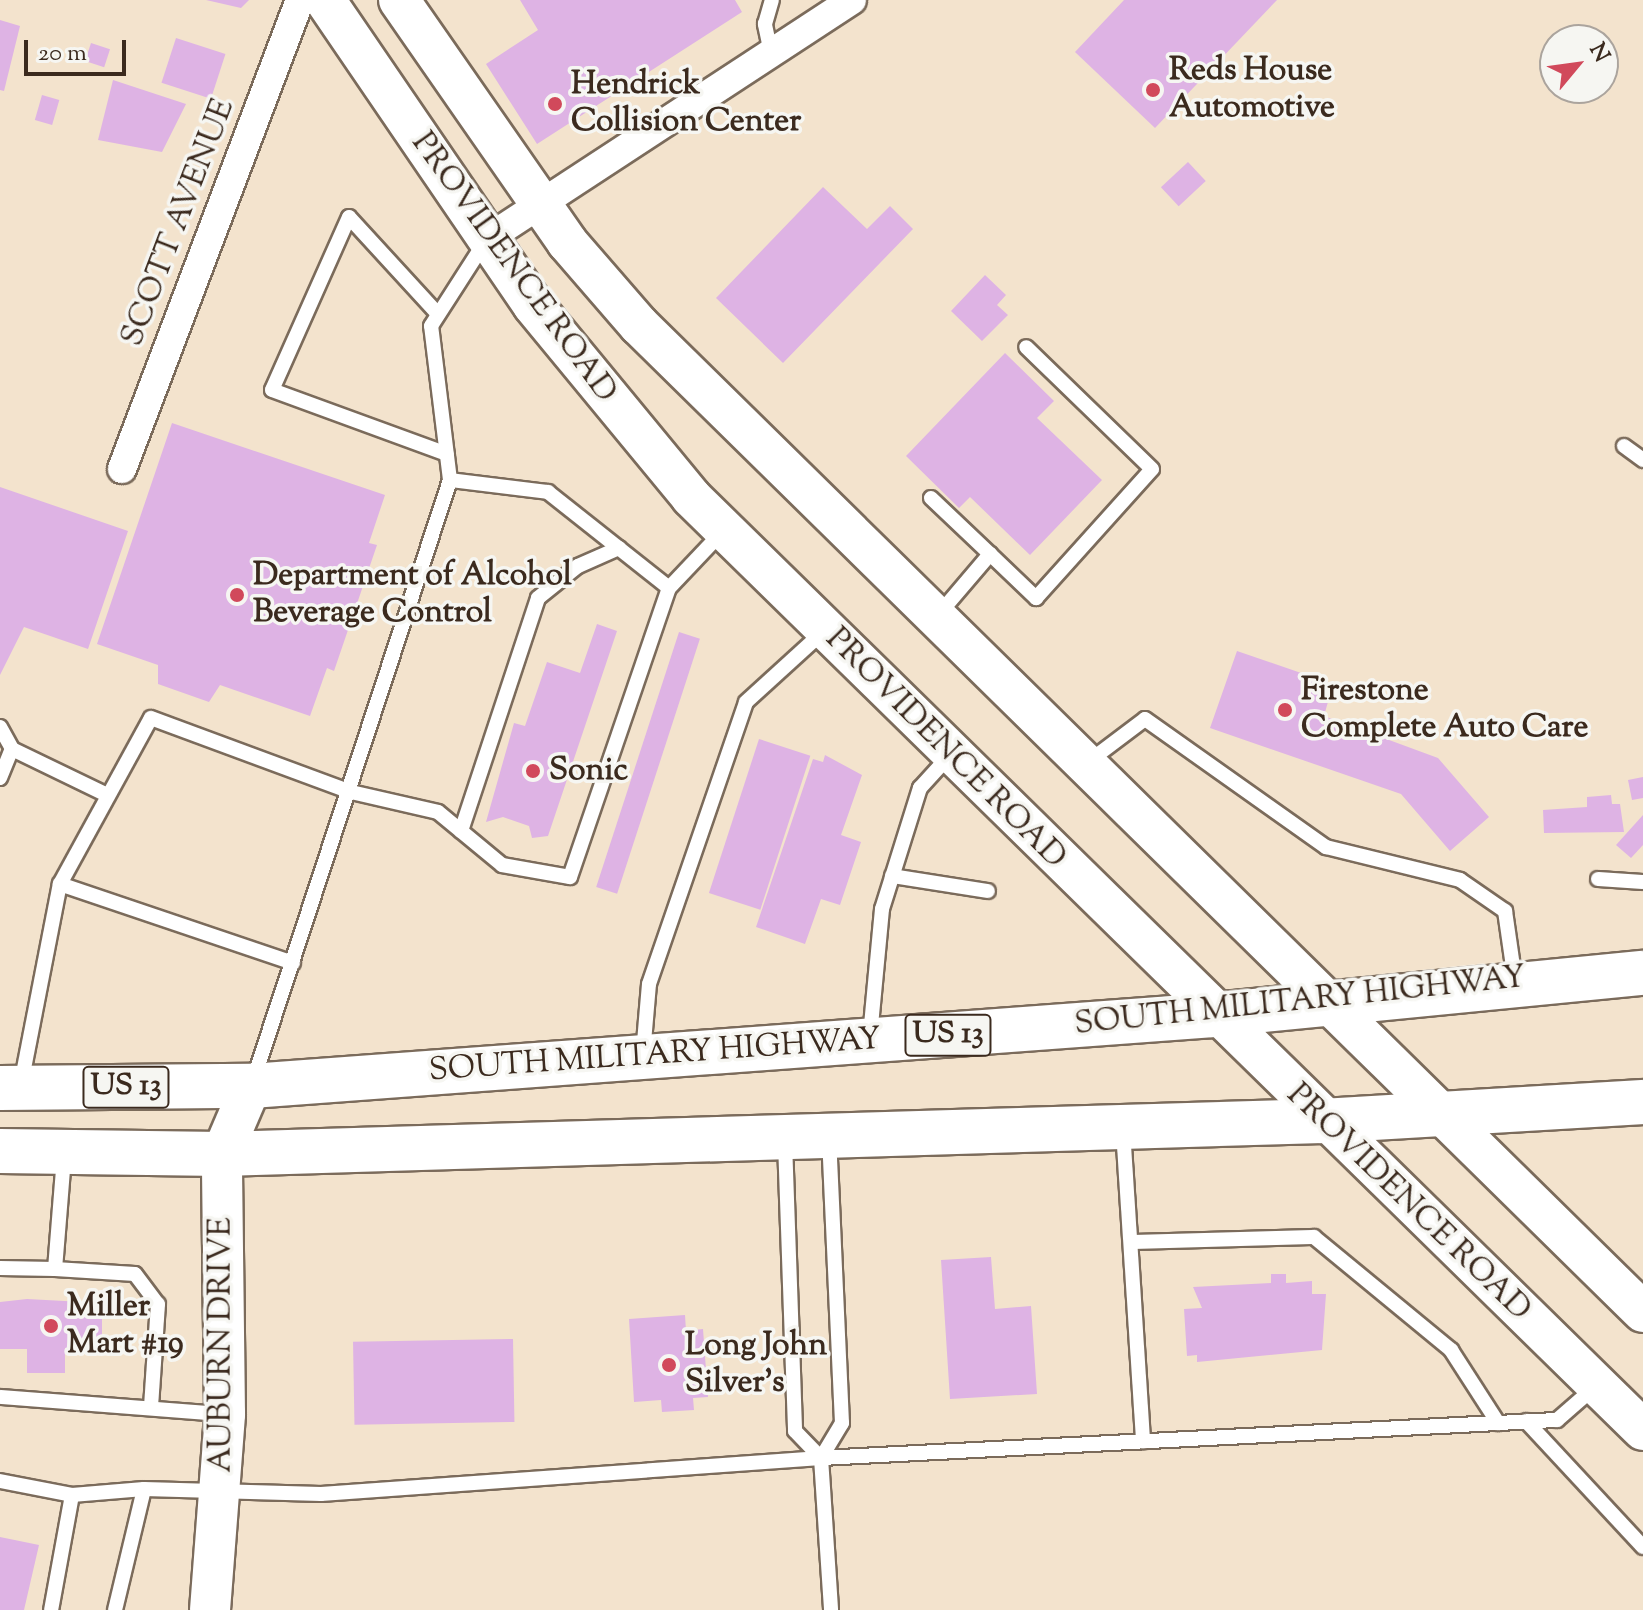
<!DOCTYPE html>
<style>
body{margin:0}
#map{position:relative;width:1643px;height:1610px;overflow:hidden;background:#f3e3cd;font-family:"Sorts Mill Goudy",serif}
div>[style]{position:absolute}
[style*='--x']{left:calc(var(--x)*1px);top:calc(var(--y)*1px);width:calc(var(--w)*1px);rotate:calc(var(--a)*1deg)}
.building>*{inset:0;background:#deb3e4;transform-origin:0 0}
.roads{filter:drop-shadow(2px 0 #7b6b5b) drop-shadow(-2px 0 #7b6b5b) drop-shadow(0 2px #7b6b5b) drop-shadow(0 -2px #7b6b5b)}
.lane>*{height:14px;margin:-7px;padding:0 7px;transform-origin:7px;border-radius:7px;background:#fff}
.street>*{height:28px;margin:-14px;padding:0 14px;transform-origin:14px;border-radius:14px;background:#fff}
.secondary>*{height:40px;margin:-20px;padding:0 20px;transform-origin:20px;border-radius:20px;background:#fff}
.primary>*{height:44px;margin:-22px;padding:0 22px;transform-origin:22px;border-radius:22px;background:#fff}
.dots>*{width:22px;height:22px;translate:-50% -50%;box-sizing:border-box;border:4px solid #f6f6f2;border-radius:50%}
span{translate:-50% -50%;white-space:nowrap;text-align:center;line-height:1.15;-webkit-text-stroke:7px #f6f6f2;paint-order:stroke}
.shield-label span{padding:2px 6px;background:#f6f6f2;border:2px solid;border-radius:6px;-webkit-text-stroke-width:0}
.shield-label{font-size:30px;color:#3b2a1e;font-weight:700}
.poi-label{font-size:32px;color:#3b2a1e;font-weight:700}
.left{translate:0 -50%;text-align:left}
.street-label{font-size:32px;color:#3b2a1e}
.north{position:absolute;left:1539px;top:24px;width:80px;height:80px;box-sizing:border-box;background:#f6f6f2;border:2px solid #aba49d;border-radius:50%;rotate:61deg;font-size:22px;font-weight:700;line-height:32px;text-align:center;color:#3b2a1e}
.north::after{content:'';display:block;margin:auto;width:28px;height:36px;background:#d1495b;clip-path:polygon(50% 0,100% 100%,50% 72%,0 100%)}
.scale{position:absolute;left:24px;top:40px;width:102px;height:36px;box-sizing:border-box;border:4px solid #3b2a1e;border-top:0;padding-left:10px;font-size:24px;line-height:28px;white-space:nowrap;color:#3b2a1e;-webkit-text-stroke:6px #f6f6f2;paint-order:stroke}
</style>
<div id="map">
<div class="building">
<i style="clip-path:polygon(206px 0,249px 0,241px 8px)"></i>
<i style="clip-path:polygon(520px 0,735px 0,742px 12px,537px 144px,486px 64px,538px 30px)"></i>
<i style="clip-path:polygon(1124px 0,1277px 0,1155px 128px,1075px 52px)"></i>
<i style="clip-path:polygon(0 20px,20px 26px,4px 91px,0 90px)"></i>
<i style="left:176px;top:38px;width:52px;height:47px;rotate:18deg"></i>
<i style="left:91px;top:43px;width:20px;height:19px;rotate:18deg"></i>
<i style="clip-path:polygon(113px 80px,186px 104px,162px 152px,98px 140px)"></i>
<i style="left:42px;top:95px;width:18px;height:26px;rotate:16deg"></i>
<i style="left:1188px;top:162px;width:26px;height:37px;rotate:47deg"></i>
<i style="clip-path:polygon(823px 187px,867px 229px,890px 206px,913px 229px,783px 363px,716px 298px)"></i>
<i style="clip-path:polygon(985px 275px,1006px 295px,997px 305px,1008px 315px,982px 341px,951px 311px)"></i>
<i style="clip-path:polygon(1005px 353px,1054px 401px,1037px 418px,1102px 480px,1030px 555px,970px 497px,959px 508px,906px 456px)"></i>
<i style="clip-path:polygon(172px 423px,385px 495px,369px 543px,377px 545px,334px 671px,327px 668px,310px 716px,220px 685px,209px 702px,158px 684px,158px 665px,97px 644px)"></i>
<i style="clip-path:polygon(0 487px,128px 531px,88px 649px,24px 627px,0 675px)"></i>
<i style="clip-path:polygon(597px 624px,617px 631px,548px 836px,532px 838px,529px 826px,503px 817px,486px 822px,514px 723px,525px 726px,547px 662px,580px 673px)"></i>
<i style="left:679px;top:632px;width:22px;height:268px;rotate:18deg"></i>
<i style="clip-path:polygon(1237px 651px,1333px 684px,1324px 716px,1438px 758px,1489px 817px,1450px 851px,1401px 794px,1210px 728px)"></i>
<i style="left:759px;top:739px;width:54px;height:162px;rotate:18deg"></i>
<i style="clip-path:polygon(825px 755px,862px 775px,841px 835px,861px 842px,840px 905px,821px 899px,805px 944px,756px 927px,813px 759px,823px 762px)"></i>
<i style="clip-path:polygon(1643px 777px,1643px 798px,1632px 800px,1628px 780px)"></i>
<i style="clip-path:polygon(1611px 795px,1612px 804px,1620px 804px,1624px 832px,1544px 833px,1543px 810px,1587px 807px,1587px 797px)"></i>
<i style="clip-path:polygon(1643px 815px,1643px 845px,1631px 858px,1616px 845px)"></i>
<i style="clip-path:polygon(991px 1257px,995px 1309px,1031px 1306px,1037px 1394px,950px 1399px,941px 1260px)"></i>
<i style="clip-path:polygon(1271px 1274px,1286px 1274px,1286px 1283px,1312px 1281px,1312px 1294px,1326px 1294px,1322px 1350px,1197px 1362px,1197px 1355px,1187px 1356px,1184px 1309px,1202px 1308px,1193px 1287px,1271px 1283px)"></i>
<i style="clip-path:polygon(27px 1299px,102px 1303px,102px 1349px,65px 1348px,65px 1373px,27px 1373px,27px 1349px,0 1349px,0 1302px)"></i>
<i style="clip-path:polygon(685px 1315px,686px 1331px,703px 1329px,708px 1397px,693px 1398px,694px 1410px,662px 1412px,661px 1400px,634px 1402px,629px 1319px)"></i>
<i style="left:513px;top:1339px;width:83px;height:160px;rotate:89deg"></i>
<i style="clip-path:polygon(0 1537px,39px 1545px,24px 1610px,0 1610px)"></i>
</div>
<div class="roads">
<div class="lane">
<i style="--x:771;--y:53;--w:30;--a:-102"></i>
<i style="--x:765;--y:24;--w:25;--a:-74"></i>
<i style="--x:437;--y:313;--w:130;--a:-132.5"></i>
<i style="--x:349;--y:217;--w:189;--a:114"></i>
<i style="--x:272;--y:390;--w:186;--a:20.1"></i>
<i style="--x:1624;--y:446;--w:24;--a:36"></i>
<i style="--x:450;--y:480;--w:99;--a:7"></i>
<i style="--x:548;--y:492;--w:154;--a:38.4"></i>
<i style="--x:931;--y:498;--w:81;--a:43.5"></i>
<i style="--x:939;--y:614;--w:79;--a:-49.6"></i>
<i style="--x:990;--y:554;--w:64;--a:43.7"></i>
<i style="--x:1036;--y:598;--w:173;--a:-48"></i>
<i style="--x:1152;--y:469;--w:175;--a:-135.9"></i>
<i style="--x:0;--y:727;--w:25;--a:61"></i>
<i style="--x:1088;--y:762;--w:71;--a:-37"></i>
<i style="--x:1145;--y:719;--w:222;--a:35.3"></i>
<i style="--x:1326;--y:847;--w:138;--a:13.8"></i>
<i style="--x:1460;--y:880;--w:55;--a:34.6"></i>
<i style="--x:1505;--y:911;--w:70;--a:81.8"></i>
<i style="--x:0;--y:778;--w:31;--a:-68"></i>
<i style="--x:12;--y:749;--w:106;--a:25.8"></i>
<i style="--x:461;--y:831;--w:245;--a:-71.7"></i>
<i style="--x:538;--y:598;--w:51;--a:-38.7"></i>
<i style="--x:578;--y:566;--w:45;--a:-23.7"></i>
<i style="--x:892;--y:876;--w:97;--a:8.9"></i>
<i style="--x:1598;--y:879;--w:45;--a:3.8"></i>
<i style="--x:60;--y:884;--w:246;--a:18.7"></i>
<i style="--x:870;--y:1036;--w:128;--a:-84.6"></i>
<i style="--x:882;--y:909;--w:127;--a:-72.6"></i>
<i style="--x:920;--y:788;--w:45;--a:-47.7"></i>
<i style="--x:643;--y:1054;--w:70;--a:-85.1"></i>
<i style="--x:649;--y:984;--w:298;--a:-71"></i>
<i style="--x:746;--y:702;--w:107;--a:-42.3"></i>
<i style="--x:253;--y:1081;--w:632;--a:-71.85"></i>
<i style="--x:450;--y:480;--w:155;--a:-97"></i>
<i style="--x:431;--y:326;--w:100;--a:-57.3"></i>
<i style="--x:21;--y:1084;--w:204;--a:-79"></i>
<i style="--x:60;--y:884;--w:189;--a:-61.3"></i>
<i style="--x:151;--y:718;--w:213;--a:20.3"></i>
<i style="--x:351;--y:792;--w:89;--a:12.9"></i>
<i style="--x:438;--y:812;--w:83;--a:39.6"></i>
<i style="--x:502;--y:865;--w:69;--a:10"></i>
<i style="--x:570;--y:877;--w:305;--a:-71.1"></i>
<i style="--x:669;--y:588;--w:79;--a:-46.5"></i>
<i style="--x:1123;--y:1130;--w:312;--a:86.3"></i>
<i style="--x:785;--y:1142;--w:289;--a:88"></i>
<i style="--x:795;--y:1431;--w:37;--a:46"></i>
<i style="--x:821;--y:1458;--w:41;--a:-59"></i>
<i style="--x:842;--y:1423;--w:283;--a:-92.6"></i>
<i style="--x:1131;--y:1242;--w:183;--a:-1.6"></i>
<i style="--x:1314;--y:1237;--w:178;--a:39.5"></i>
<i style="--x:1451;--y:1350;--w:87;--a:57.2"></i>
<i style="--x:0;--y:1268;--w:55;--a:1"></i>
<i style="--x:55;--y:1269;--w:113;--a:-85.4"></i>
<i style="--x:55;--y:1269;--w:80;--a:3.6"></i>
<i style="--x:135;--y:1274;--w:38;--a:53"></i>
<i style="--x:158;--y:1304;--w:104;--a:93.9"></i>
<i style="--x:0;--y:1397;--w:224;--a:4.4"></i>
<i style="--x:1526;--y:1421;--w:172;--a:47.1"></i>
<i style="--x:821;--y:1458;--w:152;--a:86.2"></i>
<i style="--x:0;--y:1481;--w:73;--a:11"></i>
<i style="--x:72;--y:1495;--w:117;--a:100.3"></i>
<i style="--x:72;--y:1495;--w:72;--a:-4.8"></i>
<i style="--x:144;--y:1489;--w:177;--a:1.6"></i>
<i style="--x:321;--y:1494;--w:501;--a:-4.12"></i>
<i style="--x:821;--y:1458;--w:737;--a:-2.96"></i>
<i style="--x:1557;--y:1420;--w:52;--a:-41.1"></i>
<i style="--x:115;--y:1610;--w:124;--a:-76.5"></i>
</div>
<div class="street">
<i style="--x:487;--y:239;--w:436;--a:-33.2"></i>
<i style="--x:122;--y:469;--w:502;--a:-69.22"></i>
</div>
<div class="secondary">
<i style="--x:325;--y:0;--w:369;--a:55.7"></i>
<i style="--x:533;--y:305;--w:249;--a:50.5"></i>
<i style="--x:691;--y:497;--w:1333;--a:44.42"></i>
<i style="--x:399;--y:0;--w:295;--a:55.2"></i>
<i style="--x:567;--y:242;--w:110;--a:49.1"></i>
<i style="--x:639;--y:325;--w:1408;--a:44.51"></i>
<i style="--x:210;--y:1610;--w:197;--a:-85.6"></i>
<i style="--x:225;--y:1414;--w:260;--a:-90.7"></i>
<i style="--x:222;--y:1154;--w:74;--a:-66.9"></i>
</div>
<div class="primary">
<i style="--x:0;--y:1088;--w:251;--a:-0.5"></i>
<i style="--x:251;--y:1086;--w:965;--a:-4.22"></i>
<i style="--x:1213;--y:1015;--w:432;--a:-5.6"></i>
<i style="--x:0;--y:1151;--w:222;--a:0.8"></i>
<i style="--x:222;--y:1154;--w:1101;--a:-1.72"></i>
<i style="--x:1323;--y:1121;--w:321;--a:-3.4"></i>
</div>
</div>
<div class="dots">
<i style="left:1153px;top:90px;background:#d1495b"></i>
<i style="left:555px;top:104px;background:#d1495b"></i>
<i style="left:237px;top:595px;background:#d1495b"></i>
<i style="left:1285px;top:710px;background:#d1495b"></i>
<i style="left:533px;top:771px;background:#d1495b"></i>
<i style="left:51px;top:1326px;background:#d1495b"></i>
<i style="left:669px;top:1365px;background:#d1495b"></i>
</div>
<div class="shield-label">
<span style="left:948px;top:1035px">US 13</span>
<span style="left:126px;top:1087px">US 13</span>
</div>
<div class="poi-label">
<span class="left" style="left:1169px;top:90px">Reds House<br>Automotive</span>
<span class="left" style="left:571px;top:104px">Hendrick<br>Collision Center</span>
<span class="left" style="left:253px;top:595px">Department of Alcohol<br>Beverage Control</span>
<span class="left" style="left:1301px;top:710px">Firestone<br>Complete Auto Care</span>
<span class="left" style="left:549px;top:771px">Sonic</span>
<span class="left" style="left:67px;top:1326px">Miller<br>Mart #19</span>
<span class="left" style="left:685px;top:1365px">Long John<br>Silver's</span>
</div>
<div class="street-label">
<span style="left:179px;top:223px;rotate:-69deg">SCOTT AVENUE</span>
<span style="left:513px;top:268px;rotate:54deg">PROVIDENCE ROAD</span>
<span style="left:945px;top:749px;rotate:45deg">PROVIDENCE ROAD</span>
<span style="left:1300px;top:1002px;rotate:-6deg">SOUTH MILITARY HIGHWAY</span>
<span style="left:655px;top:1056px;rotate:-4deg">SOUTH MILITARY HIGHWAY</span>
<span style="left:1408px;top:1203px;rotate:44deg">PROVIDENCE ROAD</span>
<span style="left:222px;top:1345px;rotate:-90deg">AUBURN DRIVE</span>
</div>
<div class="north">N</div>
<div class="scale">20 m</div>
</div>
